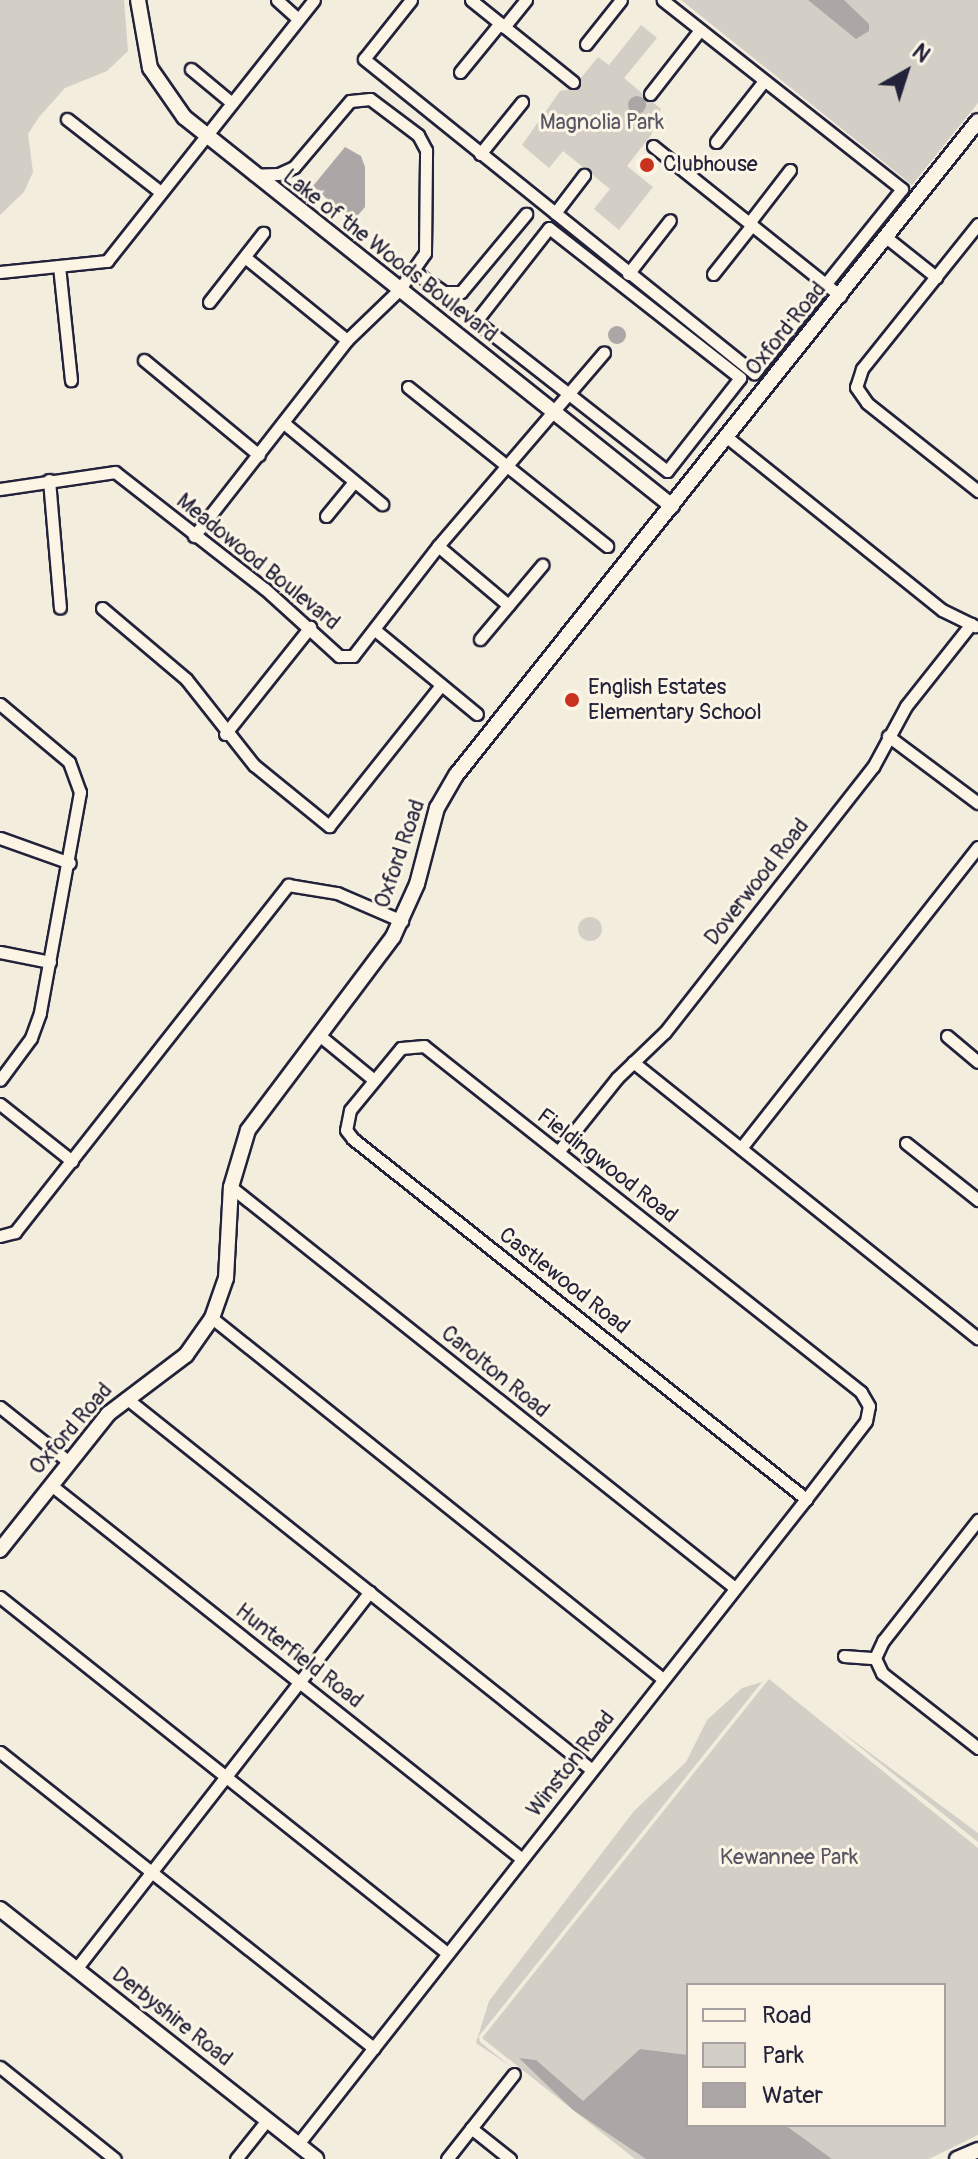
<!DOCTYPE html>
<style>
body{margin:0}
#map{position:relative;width:978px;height:2159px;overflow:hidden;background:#f3edde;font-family:Pangolin,sans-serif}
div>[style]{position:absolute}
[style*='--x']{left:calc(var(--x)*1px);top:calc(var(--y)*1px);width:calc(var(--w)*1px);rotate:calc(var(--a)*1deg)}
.green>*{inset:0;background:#d4cfc6}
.round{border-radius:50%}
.water>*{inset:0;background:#aca7a6}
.roads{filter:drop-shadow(2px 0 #22223b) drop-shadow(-2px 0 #22223b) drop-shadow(0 2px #22223b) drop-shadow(0 -2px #22223b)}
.street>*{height:11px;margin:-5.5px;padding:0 5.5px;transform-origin:5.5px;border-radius:5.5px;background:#fcf5e5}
.secondary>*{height:14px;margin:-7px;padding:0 7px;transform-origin:7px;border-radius:7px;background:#fcf5e5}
.dots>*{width:22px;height:22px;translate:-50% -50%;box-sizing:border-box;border:4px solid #fcf5e5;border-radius:50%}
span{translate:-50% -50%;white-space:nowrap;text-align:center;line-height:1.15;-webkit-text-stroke:6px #fcf5e5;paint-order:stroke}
.park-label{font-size:22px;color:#575665}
.poi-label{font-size:22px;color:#22223b}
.left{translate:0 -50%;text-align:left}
.street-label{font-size:22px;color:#22223b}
.legend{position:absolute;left:686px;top:1983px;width:260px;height:144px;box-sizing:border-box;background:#fcf5e5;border:2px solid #a5a1a1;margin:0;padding:10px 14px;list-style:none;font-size:24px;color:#22223b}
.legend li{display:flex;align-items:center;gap:16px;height:40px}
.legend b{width:40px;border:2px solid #a5a1a1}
.north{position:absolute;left:866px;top:32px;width:80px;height:80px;-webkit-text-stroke:6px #fcf5e5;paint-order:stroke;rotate:39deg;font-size:22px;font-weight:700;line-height:32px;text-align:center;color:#22223b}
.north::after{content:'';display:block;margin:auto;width:28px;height:36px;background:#22223b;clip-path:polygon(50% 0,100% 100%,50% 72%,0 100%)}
</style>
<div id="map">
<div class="green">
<i style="clip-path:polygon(0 0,124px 0,128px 51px,107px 71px,65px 88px,39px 117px,28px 134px,33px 172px,24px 192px,0 215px)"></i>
<i style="clip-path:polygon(681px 0,978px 0,978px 103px,912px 185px)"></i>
<i style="clip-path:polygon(641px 25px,657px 38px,624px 78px,661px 109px,651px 135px,627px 166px,653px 187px,619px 230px,594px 209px,610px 189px,563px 151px,549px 168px,522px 145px,560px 91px,572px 89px,598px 57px,609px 65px)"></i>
<i class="round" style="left:578px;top:917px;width:24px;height:24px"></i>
<i style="clip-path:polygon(evenodd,769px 1679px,978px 1848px,978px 2135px,929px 2159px,635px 2159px,482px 2038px,769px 1679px,688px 1985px,944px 1985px,944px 2125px,688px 2125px,688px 1985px)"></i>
<i style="clip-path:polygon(762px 1682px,479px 2036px,480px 2042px,513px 2068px,476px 2043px,489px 2001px,634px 1811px,686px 1762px,707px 1720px,742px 1688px)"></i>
<i style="clip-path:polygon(835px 1727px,978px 1833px,978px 1842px)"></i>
</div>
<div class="water">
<i style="clip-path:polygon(808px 0,844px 0,869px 24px,869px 31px,856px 39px)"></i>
<i class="round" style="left:628px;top:96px;width:18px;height:18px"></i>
<i style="clip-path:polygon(345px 147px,361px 156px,365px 167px,365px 207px,352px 222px,313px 186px)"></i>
<i class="round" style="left:608px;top:326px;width:18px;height:18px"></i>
<i style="clip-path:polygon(640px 2049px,688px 2055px,688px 2125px,785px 2125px,832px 2159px,646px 2159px,573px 2110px,519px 2058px,536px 2060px,583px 2101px)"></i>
</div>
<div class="roads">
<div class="street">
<i style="--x:277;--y:0;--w:28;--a:42"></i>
<i style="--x:411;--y:0;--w:75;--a:128.5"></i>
<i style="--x:364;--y:59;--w:501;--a:38.84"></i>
<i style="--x:754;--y:373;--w:236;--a:-51.2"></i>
<i style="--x:902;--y:189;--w:305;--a:-141.7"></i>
<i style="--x:471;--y:0;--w:131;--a:38.8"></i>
<i style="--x:504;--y:27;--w:35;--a:-51"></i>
<i style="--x:586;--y:44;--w:56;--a:-51.5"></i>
<i style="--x:191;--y:69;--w:53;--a:39.7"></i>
<i style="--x:460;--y:72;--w:63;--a:-50.8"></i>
<i style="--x:650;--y:94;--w:81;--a:-52"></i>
<i style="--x:67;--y:119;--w:117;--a:38"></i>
<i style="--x:716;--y:142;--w:78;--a:-51.8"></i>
<i style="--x:653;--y:146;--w:240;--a:38.7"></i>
<i style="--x:480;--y:154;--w:67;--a:-51.1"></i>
<i style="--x:555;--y:213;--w:48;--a:-52.7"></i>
<i style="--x:749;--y:223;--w:67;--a:-52.3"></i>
<i style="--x:978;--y:224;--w:186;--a:128.7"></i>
<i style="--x:862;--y:369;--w:19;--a:108"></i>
<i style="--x:856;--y:387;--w:19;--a:55"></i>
<i style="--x:867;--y:403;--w:142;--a:38.4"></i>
<i style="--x:549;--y:228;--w:243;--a:38.1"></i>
<i style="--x:740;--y:378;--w:118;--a:128.1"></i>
<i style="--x:667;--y:471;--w:243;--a:-141.9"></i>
<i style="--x:476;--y:321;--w:118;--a:-51.9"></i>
<i style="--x:887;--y:238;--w:63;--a:38.5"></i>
<i style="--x:246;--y:258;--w:130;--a:39.1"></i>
<i style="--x:59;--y:266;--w:115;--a:84"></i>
<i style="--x:0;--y:272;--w:108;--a:-5.9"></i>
<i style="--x:107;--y:261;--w:333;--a:-51.6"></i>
<i style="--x:415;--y:272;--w:35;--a:35"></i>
<i style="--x:444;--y:292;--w:17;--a:0"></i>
<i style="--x:461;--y:292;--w:102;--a:-50.2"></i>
<i style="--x:628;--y:274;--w:68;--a:-52.1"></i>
<i style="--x:713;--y:274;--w:63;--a:-51.5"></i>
<i style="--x:209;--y:302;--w:88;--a:-52"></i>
<i style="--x:144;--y:360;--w:149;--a:39.6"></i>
<i style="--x:408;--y:387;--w:255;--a:38.6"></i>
<i style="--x:285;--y:424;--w:126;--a:39.5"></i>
<i style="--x:728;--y:438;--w:275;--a:38.8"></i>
<i style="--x:942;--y:610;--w:37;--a:26"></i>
<i style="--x:49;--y:480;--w:128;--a:85.1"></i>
<i style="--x:0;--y:489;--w:116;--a:-8.4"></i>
<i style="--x:115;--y:472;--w:190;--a:38"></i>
<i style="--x:265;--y:589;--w:100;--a:42.2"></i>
<i style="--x:339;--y:656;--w:14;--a:0"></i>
<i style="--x:353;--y:656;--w:139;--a:-52.3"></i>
<i style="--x:438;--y:546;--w:255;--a:-49.4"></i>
<i style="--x:326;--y:516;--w:43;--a:-50.7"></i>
<i style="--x:194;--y:536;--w:249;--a:-52"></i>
<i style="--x:347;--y:340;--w:72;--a:-43.9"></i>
<i style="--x:399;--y:290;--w:45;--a:-54.9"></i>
<i style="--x:425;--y:253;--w:103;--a:-89.4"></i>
<i style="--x:426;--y:150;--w:17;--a:-118"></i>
<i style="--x:418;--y:135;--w:60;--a:-143.1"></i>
<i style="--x:370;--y:99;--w:20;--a:174"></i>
<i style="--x:350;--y:101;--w:87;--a:130.3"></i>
<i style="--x:294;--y:167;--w:17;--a:156"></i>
<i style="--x:278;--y:174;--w:24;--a:178"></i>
<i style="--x:438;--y:546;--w:92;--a:40.1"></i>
<i style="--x:102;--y:608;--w:110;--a:40.2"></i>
<i style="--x:186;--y:679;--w:110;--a:51.7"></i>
<i style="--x:254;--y:765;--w:97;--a:39.1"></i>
<i style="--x:329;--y:826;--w:180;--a:-51.5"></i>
<i style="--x:375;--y:630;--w:132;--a:39.5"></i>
<i style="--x:480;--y:639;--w:97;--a:-50"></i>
<i style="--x:0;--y:704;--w:90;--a:40"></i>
<i style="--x:69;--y:762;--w:32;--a:70"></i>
<i style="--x:80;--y:792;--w:225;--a:100.3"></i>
<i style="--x:40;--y:1013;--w:27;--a:110"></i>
<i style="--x:31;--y:1038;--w:52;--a:126.4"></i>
<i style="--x:225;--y:734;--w:137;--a:-51.5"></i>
<i style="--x:888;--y:736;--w:112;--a:36.7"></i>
<i style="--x:0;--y:838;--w:74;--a:19.7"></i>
<i style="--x:0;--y:952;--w:51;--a:11.3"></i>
<i style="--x:319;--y:1035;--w:71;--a:39.3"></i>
<i style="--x:947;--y:1036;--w:40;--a:40"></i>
<i style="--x:633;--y:1062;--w:442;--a:38.7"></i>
<i style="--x:0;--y:1104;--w:92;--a:38.4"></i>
<i style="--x:906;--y:1143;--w:92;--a:38.4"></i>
<i style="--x:741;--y:1148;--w:383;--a:-51.8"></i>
<i style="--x:558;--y:1152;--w:95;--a:-51.4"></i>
<i style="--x:617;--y:1078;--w:66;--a:-43.8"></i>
<i style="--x:665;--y:1032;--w:337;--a:-51.9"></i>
<i style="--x:873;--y:767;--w:69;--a:-61.6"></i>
<i style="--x:906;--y:706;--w:105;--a:-51.6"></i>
<i style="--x:231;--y:1187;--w:644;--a:38.51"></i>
<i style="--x:0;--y:1236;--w:16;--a:-15"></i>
<i style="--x:15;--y:1232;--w:442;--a:-51.8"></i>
<i style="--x:288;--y:885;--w:50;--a:9.3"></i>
<i style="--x:337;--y:893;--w:71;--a:23.3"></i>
<i style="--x:212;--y:1318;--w:578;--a:38.68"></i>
<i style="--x:126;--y:1398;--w:596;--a:38.6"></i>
<i style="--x:0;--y:1407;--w:88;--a:38.6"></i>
<i style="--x:51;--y:1485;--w:601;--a:38.45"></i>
<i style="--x:0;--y:1597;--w:571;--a:38.53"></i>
<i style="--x:844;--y:1656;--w:31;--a:4"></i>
<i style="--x:875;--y:1658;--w:19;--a:-65"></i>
<i style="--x:883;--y:1641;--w:154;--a:-51.9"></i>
<i style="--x:875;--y:1658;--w:17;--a:65"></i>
<i style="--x:882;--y:1673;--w:122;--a:38"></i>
<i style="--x:0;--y:1752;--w:477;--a:38.4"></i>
<i style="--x:76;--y:1969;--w:478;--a:-52.1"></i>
<i style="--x:0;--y:2067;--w:147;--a:38.7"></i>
<i style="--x:471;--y:2128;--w:50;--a:38.5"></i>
<i style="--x:298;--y:2144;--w:821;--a:-51.78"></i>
<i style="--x:806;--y:1499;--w:98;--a:-52.4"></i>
<i style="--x:866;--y:1421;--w:15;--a:-79"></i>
<i style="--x:869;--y:1406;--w:16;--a:-120"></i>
<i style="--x:861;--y:1392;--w:557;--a:-141.63"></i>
<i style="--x:424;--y:1046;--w:23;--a:175"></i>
<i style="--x:401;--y:1048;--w:80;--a:129.4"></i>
<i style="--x:350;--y:1110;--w:20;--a:101"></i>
<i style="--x:346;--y:1130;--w:11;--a:52"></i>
<i style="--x:353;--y:1139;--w:579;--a:38.47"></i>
<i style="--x:236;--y:2159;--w:50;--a:-51.5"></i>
<i style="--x:447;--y:2159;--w:108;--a:-51.8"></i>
</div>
<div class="secondary">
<i style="--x:138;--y:0;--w:69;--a:80"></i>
<i style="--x:150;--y:68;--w:60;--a:55.2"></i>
<i style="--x:184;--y:117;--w:624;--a:38.56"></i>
<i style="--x:0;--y:1550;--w:174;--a:-51.5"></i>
<i style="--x:108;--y:1414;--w:98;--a:-37.1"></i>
<i style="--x:186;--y:1355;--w:45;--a:-54.9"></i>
<i style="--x:212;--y:1318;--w:42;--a:-70.7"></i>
<i style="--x:226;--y:1278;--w:91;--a:-86.9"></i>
<i style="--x:231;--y:1187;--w:59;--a:-73.4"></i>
<i style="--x:248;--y:1130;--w:241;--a:-53.1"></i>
<i style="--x:393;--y:937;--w:58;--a:-65.6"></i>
<i style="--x:417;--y:884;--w:79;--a:-75.3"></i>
<i style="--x:437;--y:808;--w:39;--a:-60"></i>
<i style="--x:457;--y:774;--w:835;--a:-51.42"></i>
<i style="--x:0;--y:1909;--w:403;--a:38.3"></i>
<i style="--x:957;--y:2159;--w:23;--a:-23"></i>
</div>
</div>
<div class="dots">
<i style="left:647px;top:165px;background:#c8321e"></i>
<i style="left:572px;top:700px;background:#c8321e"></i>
</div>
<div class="park-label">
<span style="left:602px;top:123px">Magnolia Park</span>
<span style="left:789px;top:1858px">Kewannee Park</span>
</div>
<div class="poi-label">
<span class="left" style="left:663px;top:165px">Clubhouse</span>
<span class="left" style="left:588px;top:700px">English Estates<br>Elementary School</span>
</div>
<div class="street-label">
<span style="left:390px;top:256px;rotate:38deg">Lake of the Woods Boulevard</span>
<span style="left:786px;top:329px;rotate:-51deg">Oxford Road</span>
<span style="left:258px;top:562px;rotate:39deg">Meadowood Boulevard</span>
<span style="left:400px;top:854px;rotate:-71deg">Oxford Road</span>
<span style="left:757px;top:882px;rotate:-52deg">Doverwood Road</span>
<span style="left:607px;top:1166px;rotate:38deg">Fieldingwood Road</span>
<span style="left:564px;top:1281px;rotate:38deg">Castlewood Road</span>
<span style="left:495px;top:1372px;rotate:39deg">Carolton Road</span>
<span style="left:71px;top:1429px;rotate:-49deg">Oxford Road</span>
<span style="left:299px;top:1656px;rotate:38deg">Hunterfield Road</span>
<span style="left:571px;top:1764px;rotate:-52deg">Winston Road</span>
<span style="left:172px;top:2017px;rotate:38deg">Derbyshire Road</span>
</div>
<ul class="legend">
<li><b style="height:10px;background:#fcf5e5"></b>Road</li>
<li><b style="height:22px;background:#d4cfc6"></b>Park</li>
<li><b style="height:22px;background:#aca7a6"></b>Water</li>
</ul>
<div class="north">N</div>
</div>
